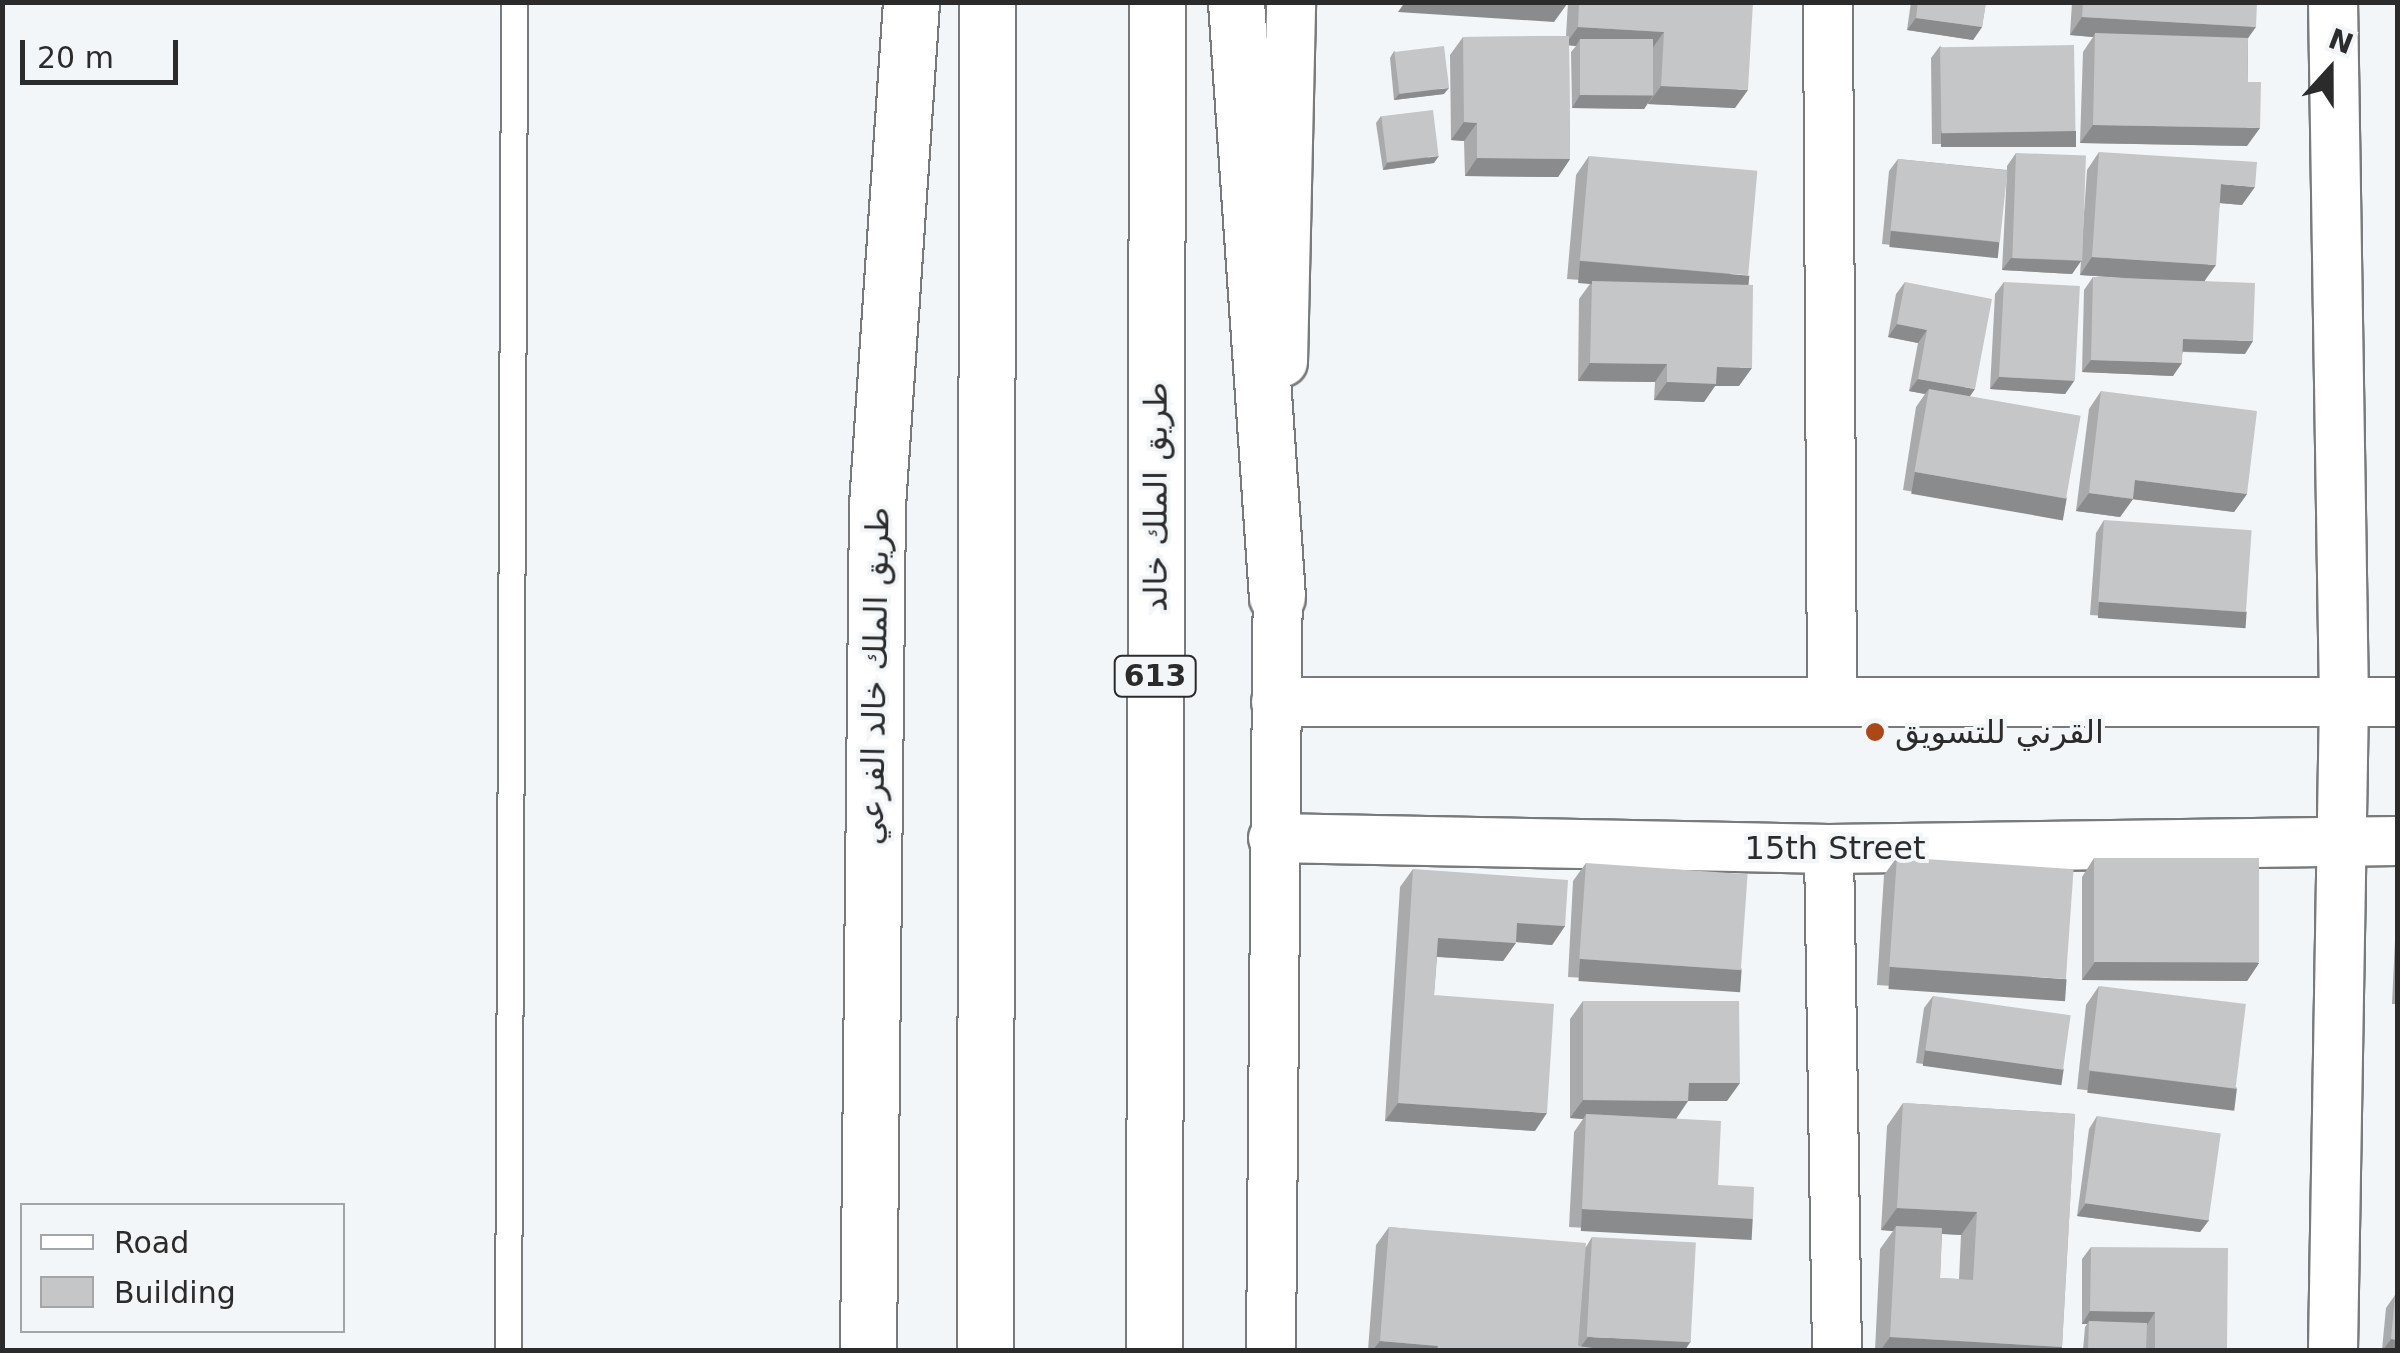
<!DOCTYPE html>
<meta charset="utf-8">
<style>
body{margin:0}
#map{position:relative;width:2400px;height:1353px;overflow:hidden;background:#f3f6f8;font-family:"DejaVu Sans",Cairo,sans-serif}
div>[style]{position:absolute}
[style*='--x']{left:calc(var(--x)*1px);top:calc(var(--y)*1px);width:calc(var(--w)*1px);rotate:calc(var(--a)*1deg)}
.roads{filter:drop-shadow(2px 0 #787a7c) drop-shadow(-2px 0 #787a7c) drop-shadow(0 2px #787a7c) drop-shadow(0 -2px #787a7c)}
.lane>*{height:25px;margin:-12.5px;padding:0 12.5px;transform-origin:12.5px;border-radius:12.5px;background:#fff}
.street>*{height:48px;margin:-24px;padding:0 24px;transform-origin:24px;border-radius:24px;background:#fff}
.secondary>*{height:55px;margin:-27.5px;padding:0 27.5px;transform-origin:27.5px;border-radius:27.5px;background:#fff}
.highway>*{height:55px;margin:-27.5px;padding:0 27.5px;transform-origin:27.5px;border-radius:27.5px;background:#fff}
.wall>*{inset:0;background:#a9aaac}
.shaded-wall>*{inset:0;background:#898b8c;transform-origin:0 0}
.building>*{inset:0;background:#c4c6c8;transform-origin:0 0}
.dots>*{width:28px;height:28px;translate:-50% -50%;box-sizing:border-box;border:5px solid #f3f6f8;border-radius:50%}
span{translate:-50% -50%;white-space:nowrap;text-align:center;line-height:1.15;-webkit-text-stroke:8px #f3f6f8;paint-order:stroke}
.shield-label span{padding:2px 8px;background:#f3f6f8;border:2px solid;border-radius:8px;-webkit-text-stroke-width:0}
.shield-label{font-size:30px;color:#2b2b2c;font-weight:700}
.street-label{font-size:32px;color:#2b2b2c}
.poi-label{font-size:32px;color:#2b2b2c}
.left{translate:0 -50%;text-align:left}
.frame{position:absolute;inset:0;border:5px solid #2b2b2c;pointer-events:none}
.legend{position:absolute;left:20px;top:1203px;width:325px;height:130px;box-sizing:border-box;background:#f3f6f8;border:2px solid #a3a5a6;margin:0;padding:12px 18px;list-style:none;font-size:30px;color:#2b2b2c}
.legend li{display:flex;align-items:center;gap:20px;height:50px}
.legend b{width:50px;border:2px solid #a3a5a6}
.north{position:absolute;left:2280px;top:20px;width:100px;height:100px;-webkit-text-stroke:8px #f3f6f8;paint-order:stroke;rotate:21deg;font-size:28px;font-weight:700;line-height:40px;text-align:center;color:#2b2b2c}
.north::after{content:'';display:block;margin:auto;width:35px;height:45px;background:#2b2b2c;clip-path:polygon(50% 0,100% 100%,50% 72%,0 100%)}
.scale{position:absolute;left:20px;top:40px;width:158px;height:45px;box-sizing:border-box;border:5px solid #2b2b2c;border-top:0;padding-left:12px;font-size:30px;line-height:35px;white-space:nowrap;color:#2b2b2c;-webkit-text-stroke:8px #f3f6f8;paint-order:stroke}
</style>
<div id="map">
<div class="roads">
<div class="lane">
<i style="--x:508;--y:1350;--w:1348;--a:-89.74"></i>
</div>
<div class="street">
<i style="--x:1828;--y:2;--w:700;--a:89.67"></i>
<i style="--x:1283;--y:362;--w:360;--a:-88.7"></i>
<i style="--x:1276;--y:702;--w:1122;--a:0"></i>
<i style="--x:1273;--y:838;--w:556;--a:1.13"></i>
<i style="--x:1829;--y:849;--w:569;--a:-0.81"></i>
<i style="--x:1829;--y:849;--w:501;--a:89.09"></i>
<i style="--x:1271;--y:1350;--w:791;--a:-89.49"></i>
<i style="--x:2333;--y:1350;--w:649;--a:-89.03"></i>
<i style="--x:2344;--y:701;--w:699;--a:-90.9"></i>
</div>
<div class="secondary">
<i style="--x:868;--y:1350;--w:845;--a:-89.39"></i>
<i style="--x:877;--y:505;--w:504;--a:-86.13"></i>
</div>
<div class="highway">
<i style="--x:1236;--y:2;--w:596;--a:86.06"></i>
<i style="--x:985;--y:1350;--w:1348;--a:-89.91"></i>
<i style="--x:1154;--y:1350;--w:1348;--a:-89.87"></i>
</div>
</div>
<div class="wall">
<i style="clip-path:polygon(1568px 2px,1753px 2px,1735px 108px,1648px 104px,1648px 102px,1644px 109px,1572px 108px,1571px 52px,1576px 46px,1569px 45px,1570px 159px,1558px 177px,1465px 176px,1464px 141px,1451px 140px,1450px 55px,1463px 37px,1566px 36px)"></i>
<i style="clip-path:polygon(1911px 2px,1986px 2px,1982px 27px,1973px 40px,1907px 30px)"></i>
<i style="clip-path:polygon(2072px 2px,2257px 2px,2248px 39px,2247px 146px,2080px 143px,2083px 52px,2093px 37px,2070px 35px)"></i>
<i style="clip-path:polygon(1940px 46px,2067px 144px,1932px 144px,1931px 58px)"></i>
<i style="clip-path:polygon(1394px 51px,1444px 94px,1394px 100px,1390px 58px)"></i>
<i style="clip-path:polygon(1381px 116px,1434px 163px,1383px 170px,1376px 123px)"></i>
<i style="clip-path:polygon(2099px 152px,2242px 205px,2220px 203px,2205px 281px,2245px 354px,2183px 352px,2173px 376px,2082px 372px,2084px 290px,2093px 277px,2127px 278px,2080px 275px,2081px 261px,2072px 274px,2002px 270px,2007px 171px,1999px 242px,1991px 255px,1882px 244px,1889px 171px,1898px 159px,2007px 170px,2007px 166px,2016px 153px,2081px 258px,2087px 170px)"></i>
<i style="clip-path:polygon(1589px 156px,1743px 284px,1739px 386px,1715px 386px,1704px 402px,1654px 400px,1655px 382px,1578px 381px,1579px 299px,1592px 281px,1595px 281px,1567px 279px,1576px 175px)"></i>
<i style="clip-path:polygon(1905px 282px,1970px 396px,2067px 498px,2054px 516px,1903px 490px,1916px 407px,1925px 394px,1909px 391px,1918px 343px,1888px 337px,1896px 294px)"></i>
<i style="clip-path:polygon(2004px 282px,2074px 381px,2065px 394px,1990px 389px,1995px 294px)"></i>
<i style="clip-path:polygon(2101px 391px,2247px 494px,2234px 512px,2133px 499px,2120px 517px,2076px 511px,2089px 409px)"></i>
<i style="clip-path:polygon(2104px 520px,2247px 612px,2238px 625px,2090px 615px,2096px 533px)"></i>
<i style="clip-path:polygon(1897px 857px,2055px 997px,1877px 985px,1884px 875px)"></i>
<i style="clip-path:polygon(2094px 858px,2259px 963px,2247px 981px,2082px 980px,2082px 877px)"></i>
<i style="clip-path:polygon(1586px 863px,1742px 969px,1729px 987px,1568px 977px,1573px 881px)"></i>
<i style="clip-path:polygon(1413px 869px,1565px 926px,1552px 945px,1516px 942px,1503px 961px,1437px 957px,1434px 995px,1535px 1131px,1385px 1121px,1400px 887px)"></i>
<i style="clip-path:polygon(2398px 876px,2398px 1004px,2392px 1004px)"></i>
<i style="clip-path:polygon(2099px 986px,2237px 1088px,2224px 1106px,2077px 1089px,2086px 1005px)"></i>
<i style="clip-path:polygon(1933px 996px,2064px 1069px,2055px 1082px,1916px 1063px,1924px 1008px)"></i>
<i style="clip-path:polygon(1583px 1001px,1727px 1101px,1688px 1101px,1676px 1118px,1718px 1185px,1740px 1237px,1569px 1227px,1574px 1132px,1583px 1119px,1570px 1118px,1570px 1019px)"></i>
<i style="clip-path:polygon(evenodd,1903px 1103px,2075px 1114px,2062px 1347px,2060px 1350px,1875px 1350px,1880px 1249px,1893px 1231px,1881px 1230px,1887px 1126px,1903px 1103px,1942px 1234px,1961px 1235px,1959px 1279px,1940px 1278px,1942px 1234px)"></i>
<i style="clip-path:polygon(2097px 1116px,2209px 1220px,2200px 1232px,2077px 1216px,2089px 1129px)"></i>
<i style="clip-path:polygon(1389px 1227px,1586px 1247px,1592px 1237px,1593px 1350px,1368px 1350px,1376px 1245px)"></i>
<i style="clip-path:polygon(2091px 1247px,2227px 1350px,2083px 1350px,2085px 1327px,2087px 1324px,2082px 1324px,2082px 1259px)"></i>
<i style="clip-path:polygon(2395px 1295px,2398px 1350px,2382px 1350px,2386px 1308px)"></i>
</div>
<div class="shaded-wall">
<i style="clip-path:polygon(1405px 2px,1542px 2px,1567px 4px,1554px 22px,1398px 12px)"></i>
<i style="clip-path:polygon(2082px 17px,2256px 27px,2243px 45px,2095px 33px,2093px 37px,2070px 35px)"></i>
<i style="clip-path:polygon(1916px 18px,1982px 27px,1973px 40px,1907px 30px)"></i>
<i style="clip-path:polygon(1578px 27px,1664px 32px,1651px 50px,1580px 39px,1576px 46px,1565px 45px)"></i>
<i style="clip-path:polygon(1661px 86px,1748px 90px,1735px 108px,1648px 104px)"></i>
<i style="clip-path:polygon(1449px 88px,1444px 94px,1394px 100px,1399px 94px)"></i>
<i style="clip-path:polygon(1580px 95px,1653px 96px,1644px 109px,1572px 108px)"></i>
<i style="clip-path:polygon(1464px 122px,1477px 123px,1464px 141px,1451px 140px)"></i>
<i style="clip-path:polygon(2093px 125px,2260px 128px,2247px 146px,2080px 143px)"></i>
<i style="left:1941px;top:131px;width:135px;height:16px"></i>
<i style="clip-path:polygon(1439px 156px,1434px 163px,1383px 170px,1387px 163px)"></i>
<i style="clip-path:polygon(1477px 158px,1570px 159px,1558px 177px,1465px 176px)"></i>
<i style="clip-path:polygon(2221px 184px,2255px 187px,2242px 205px,2208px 202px)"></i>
<i style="left:1891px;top:231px;width:109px;height:16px;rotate:6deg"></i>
<i style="clip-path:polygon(2092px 257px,2216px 265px,2203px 283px,2080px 275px)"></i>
<i style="clip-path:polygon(2011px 258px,2081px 261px,2072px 274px,2002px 270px)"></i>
<i style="left:1580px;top:261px;width:170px;height:22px;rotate:5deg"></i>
<i style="clip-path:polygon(1897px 324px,1927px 330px,1918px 343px,1888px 337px)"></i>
<i style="clip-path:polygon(2183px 339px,2253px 341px,2245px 354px,2174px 351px)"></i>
<i style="clip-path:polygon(2091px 360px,2182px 363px,2173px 376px,2082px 372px)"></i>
<i style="clip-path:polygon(1590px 363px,1667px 364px,1655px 382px,1578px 381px)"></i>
<i style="clip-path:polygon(1717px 367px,1752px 368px,1739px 386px,1715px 386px,1704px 402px,1654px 400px,1667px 382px)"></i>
<i style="clip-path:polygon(1999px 377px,2074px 381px,2065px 394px,1990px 389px)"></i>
<i style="clip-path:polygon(1918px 379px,1975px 389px,1966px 402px,1929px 389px,1925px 394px,1909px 391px)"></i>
<i style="left:1915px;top:472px;width:154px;height:22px;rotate:10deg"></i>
<i style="clip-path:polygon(2135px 480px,2247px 494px,2234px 512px,2123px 498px)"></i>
<i style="clip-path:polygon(2089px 493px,2133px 499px,2120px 517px,2076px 511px)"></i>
<i style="left:2099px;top:602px;width:148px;height:16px;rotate:4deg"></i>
<i style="clip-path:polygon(1517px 923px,1565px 926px,1552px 945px,1504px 941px)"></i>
<i style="clip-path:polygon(1438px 938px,1516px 943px,1503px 961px,1425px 956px)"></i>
<i style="left:1580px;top:959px;width:162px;height:22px;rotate:4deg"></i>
<i style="clip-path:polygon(2095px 962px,2259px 963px,2247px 981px,2082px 980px)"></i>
<i style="left:1890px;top:967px;width:177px;height:22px;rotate:4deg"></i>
<i style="left:1925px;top:1050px;width:140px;height:16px;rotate:8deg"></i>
<i style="left:2090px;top:1071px;width:148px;height:22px;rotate:7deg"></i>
<i style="clip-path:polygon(1689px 1083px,1740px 1083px,1727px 1101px,1676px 1101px)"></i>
<i style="clip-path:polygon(1583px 1100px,1688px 1101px,1676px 1119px,1586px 1114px,1583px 1119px,1570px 1118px)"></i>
<i style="clip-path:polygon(1398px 1103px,1547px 1113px,1535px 1131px,1385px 1121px)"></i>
<i style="clip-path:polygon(2086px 1203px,2209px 1220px,2200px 1232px,2077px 1216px)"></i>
<i style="clip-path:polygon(1897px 1208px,1977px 1212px,1961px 1235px,1896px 1231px,1896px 1226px,1893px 1231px,1881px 1230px)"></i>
<i style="left:1582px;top:1209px;width:171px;height:22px;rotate:3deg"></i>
<i style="clip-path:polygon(2090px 1311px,2155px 1312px,2147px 1325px,2089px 1321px,2087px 1324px,2082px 1324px)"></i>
<i style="clip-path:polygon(1588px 1337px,1691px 1341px,1685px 1350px,1579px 1349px)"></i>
<i style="clip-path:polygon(1890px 1337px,2062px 1347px,2060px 1350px,1881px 1350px)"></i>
<i style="clip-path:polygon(2391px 1339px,2398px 1340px,2398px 1350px,2383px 1350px)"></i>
<i style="clip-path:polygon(1380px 1341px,1438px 1346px,1435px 1350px,1373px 1350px)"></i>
</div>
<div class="building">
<i style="clip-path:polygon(1579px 2px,1753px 2px,1748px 90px,1661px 86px,1664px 32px,1578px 27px)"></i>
<i style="clip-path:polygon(1918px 2px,1986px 2px,1982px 27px,1916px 18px)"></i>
<i style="clip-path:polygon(2083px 2px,2257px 2px,2256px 27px,2082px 17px)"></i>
<i style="clip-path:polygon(2095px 33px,2248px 38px,2247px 82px,2261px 82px,2260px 128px,2093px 125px)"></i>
<i style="clip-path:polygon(1569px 36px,1570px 159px,1477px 158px,1477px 123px,1464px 122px,1463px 37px)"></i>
<i style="left:1580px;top:39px;width:73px;height:56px"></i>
<i style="left:2074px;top:45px;width:86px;height:134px;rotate:89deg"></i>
<i style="left:1444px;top:46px;width:42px;height:50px;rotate:83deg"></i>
<i style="left:1433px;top:110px;width:46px;height:52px;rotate:83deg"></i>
<i style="clip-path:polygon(2099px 152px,2257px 162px,2255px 187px,2221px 184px,2216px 265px,2092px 257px)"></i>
<i style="left:2016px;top:153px;width:70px;height:105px;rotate:2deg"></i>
<i style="left:1589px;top:156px;width:169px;height:105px;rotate:5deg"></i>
<i style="left:1898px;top:159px;width:110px;height:72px;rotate:6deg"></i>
<i style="clip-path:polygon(2093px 277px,2255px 283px,2253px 341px,2183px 339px,2182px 363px,2091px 360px)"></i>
<i style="clip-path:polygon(1592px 281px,1753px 285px,1752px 368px,1717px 367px,1716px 384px,1667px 382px,1667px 364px,1590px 363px)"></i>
<i style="clip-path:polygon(1905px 282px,1992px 299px,1975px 389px,1918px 379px,1927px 330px,1897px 324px)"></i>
<i style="left:2004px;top:282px;width:76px;height:95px;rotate:3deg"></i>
<i style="left:1929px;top:389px;width:154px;height:84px;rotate:10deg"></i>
<i style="clip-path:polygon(2101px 391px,2257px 411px,2247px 494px,2135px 480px,2133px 499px,2089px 493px)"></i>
<i style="left:2104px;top:520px;width:148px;height:82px;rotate:4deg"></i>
<i style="left:1897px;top:857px;width:177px;height:110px;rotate:4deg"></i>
<i style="left:2094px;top:858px;width:165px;height:104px"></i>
<i style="left:1586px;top:863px;width:162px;height:96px;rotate:4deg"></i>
<i style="clip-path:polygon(1413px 869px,1568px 880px,1565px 926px,1517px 923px,1516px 943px,1438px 938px,1434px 995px,1554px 1004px,1547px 1113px,1398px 1103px)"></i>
<i style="left:2099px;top:986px;width:148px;height:85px;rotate:7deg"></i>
<i style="left:1933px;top:996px;width:139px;height:55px;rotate:8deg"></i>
<i style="clip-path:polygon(1583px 1001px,1739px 1001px,1740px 1083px,1689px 1083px,1688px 1101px,1583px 1100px)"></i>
<i style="clip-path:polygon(1903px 1103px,2075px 1114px,2062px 1347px,1890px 1337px,1896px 1226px,1942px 1228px,1940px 1278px,1973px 1280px,1977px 1212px,1897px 1208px)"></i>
<i style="clip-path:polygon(1586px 1114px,1721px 1121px,1718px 1185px,1754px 1187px,1753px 1219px,1582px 1209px)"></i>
<i style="left:2097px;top:1116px;width:125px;height:88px;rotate:8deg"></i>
<i style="clip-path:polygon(1389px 1227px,1586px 1243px,1578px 1346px,1593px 1348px,1593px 1350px,1438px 1350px,1438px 1346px,1380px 1341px)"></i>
<i style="left:1592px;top:1237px;width:104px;height:100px;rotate:3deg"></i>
<i style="clip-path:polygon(2091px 1247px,2228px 1248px,2227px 1350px,2155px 1350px,2155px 1312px,2090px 1311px)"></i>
<i style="clip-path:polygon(2395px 1295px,2398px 1296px,2398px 1340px,2391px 1339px)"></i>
<i style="left:2089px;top:1321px;width:58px;height:29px;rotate:2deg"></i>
</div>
<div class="dots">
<i style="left:1875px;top:732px;background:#ac4817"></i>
</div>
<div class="shield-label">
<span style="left:1155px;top:676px">613</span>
</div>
<div class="street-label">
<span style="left:1156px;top:497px;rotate:-90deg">طريق الملك خالد</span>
<span style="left:875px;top:676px;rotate:-89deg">طريق الملك خالد الفرعي</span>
<span style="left:1835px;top:848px">15th Street</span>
</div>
<div class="poi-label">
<span class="left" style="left:1895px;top:732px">القرني للتسويق</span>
</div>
<div class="frame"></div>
<ul class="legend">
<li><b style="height:12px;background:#fff"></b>Road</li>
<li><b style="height:28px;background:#c4c6c8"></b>Building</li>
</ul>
<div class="north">N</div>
<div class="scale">20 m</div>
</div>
